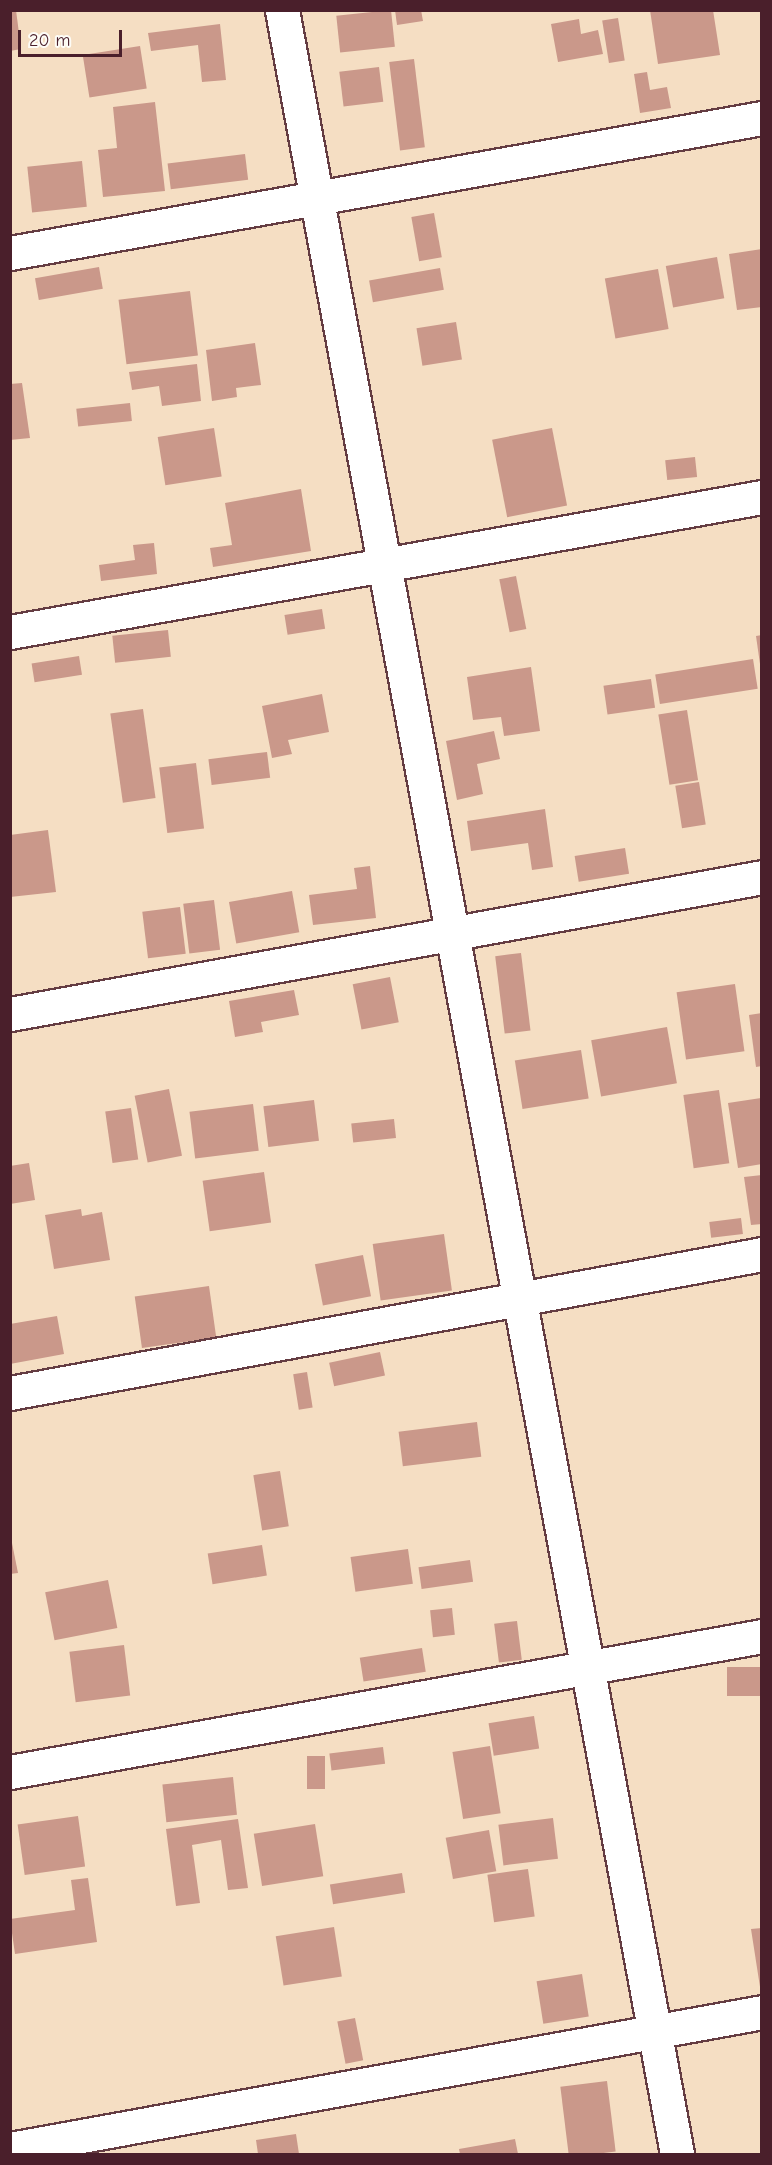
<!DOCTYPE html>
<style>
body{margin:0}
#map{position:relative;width:772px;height:2165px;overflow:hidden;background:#f5dec3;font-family:"Comic Neue",sans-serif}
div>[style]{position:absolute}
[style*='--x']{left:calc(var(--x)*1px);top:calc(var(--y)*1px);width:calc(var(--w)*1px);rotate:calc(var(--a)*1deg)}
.building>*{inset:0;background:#ca988a;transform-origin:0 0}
.roads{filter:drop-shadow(2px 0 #643c42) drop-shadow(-2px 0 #643c42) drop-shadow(0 2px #643c42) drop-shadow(0 -2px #643c42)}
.minor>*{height:33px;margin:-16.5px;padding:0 16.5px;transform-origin:16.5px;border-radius:16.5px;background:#fff}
span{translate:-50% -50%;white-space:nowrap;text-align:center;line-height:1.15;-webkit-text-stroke:4.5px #fdfcf7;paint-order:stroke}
.frame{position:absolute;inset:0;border:12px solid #4a1f2b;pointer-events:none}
.scale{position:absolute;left:18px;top:30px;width:104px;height:27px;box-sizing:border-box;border:3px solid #4a1f2b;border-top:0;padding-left:8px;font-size:18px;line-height:21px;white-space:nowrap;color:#4a1f2b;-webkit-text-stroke:4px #fdfcf7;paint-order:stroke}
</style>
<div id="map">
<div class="building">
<i style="clip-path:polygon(10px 10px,16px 10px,21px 49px,10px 51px)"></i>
<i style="left:391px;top:10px;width:37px;height:55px;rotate:84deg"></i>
<i style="clip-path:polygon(395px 10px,421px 10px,423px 21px,397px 25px)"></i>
<i style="clip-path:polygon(650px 10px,713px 10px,720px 55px,658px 64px)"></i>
<i style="left:618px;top:18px;width:43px;height:16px;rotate:81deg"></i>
<i style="clip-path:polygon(579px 19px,581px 34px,598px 30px,603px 54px,558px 62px,551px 24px)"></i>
<i style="clip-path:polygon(220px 24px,226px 80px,202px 82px,198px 45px,151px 51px,148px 33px)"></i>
<i style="left:140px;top:46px;width:43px;height:58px;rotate:81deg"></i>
<i style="left:414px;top:59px;width:89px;height:25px;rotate:83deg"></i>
<i style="left:379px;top:67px;width:35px;height:40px;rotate:83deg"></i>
<i style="clip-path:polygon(647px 72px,650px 90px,667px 87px,671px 108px,640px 113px,634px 74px)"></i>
<i style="clip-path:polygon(155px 102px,165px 191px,103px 197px,98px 150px,117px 148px,113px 107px)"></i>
<i style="left:245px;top:154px;width:26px;height:78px;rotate:83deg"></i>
<i style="left:82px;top:161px;width:46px;height:55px;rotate:84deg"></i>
<i style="left:434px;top:213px;width:45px;height:23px;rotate:80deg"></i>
<i style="clip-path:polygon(762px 249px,762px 307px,737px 310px,729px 254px)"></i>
<i style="left:717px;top:257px;width:42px;height:52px;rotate:80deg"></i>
<i style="left:99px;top:267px;width:22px;height:65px;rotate:80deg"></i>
<i style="left:440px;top:268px;width:22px;height:72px;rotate:80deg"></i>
<i style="left:658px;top:269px;width:61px;height:54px;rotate:80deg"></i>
<i style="left:190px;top:291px;width:65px;height:72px;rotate:83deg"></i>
<i style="left:456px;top:322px;width:38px;height:40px;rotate:81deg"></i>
<i style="clip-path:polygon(255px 343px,261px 385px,236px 388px,237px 397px,212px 401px,206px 350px)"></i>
<i style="clip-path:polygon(197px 364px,201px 401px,162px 406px,159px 386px,132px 390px,129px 372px)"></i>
<i style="clip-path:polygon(22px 383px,30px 438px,10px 440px,10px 384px)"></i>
<i style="left:130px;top:403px;width:18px;height:54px;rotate:84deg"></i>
<i style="left:214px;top:428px;width:49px;height:57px;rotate:81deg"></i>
<i style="left:552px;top:428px;width:79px;height:61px;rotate:79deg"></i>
<i style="left:695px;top:457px;width:20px;height:30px;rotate:84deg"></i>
<i style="clip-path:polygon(301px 489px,311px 551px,213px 567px,210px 548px,232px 545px,225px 503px)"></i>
<i style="clip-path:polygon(154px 543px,157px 574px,101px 581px,99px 565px,135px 560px,133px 545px)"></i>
<i style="left:516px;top:576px;width:54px;height:17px;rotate:79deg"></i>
<i style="left:322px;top:609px;width:20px;height:38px;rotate:81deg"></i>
<i style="left:168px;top:630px;width:27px;height:56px;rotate:84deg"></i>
<i style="clip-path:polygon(762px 635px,762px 664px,760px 664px,756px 636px)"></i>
<i style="left:79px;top:656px;width:19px;height:48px;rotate:81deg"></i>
<i style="left:753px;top:659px;width:30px;height:99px;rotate:81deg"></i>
<i style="clip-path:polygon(531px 667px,540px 731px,504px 736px,501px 717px,473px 720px,467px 677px)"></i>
<i style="left:651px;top:679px;width:29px;height:48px;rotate:82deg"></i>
<i style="clip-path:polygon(322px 694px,329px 732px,288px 740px,292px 754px,272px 758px,262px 706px)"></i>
<i style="left:143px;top:709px;width:90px;height:33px;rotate:82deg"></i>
<i style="left:687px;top:710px;width:71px;height:29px;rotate:81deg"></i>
<i style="clip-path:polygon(494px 731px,500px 759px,477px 764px,483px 794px,457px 800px,446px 741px)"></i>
<i style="left:267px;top:752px;width:26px;height:59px;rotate:83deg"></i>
<i style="left:196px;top:763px;width:66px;height:37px;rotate:83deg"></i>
<i style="left:699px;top:782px;width:43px;height:24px;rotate:81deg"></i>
<i style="clip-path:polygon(545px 809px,553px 867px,532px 870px,528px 843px,471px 851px,467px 821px)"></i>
<i style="clip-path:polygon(48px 830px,56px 892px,10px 897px,10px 835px)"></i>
<i style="left:625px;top:848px;width:26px;height:51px;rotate:81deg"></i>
<i style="clip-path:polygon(370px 866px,376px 918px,313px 925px,309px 895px,357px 889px,354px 868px)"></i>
<i style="left:292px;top:891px;width:42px;height:64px;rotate:80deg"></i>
<i style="left:214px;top:900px;width:50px;height:31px;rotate:83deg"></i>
<i style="left:180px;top:907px;width:47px;height:38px;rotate:83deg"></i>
<i style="left:521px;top:953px;width:78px;height:26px;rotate:83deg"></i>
<i style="left:390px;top:977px;width:46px;height:38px;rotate:79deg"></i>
<i style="left:735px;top:984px;width:68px;height:59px;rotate:82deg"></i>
<i style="clip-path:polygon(294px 990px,299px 1015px,261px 1022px,263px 1032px,235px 1037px,229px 1001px)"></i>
<i style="clip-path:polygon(762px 1013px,762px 1066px,756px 1067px,749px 1015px)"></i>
<i style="left:667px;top:1027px;width:57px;height:77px;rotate:80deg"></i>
<i style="left:581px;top:1050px;width:49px;height:67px;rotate:81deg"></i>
<i style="left:169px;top:1089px;width:68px;height:35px;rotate:79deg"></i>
<i style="left:719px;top:1090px;width:74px;height:36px;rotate:82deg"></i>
<i style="clip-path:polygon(761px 1098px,762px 1164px,738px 1168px,728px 1103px)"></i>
<i style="left:314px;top:1100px;width:41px;height:51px;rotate:83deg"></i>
<i style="left:253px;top:1104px;width:47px;height:64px;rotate:83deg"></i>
<i style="left:131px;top:1108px;width:52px;height:26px;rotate:82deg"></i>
<i style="left:394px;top:1119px;width:19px;height:43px;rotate:84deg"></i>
<i style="clip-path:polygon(29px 1163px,35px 1200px,10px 1204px,10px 1166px)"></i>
<i style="left:264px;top:1172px;width:51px;height:62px;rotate:82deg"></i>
<i style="clip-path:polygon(762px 1175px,762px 1224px,751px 1225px,744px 1177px)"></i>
<i style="clip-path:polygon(81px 1209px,82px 1216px,102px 1212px,110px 1260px,54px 1269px,45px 1215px)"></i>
<i style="left:741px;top:1218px;width:16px;height:32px;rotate:83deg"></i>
<i style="left:444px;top:1234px;width:57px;height:72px;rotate:82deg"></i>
<i style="left:363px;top:1255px;width:42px;height:49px;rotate:79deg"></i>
<i style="left:209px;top:1286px;width:52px;height:75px;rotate:82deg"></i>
<i style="clip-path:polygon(57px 1316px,64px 1354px,10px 1364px,10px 1324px)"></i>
<i style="left:380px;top:1352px;width:24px;height:52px;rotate:78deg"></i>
<i style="left:307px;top:1372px;width:36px;height:14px;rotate:81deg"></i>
<i style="left:477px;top:1422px;width:35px;height:79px;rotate:83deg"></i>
<i style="left:280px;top:1471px;width:56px;height:27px;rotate:81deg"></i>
<i style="clip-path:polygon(10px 1533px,18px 1573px,10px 1574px)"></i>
<i style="left:262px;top:1545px;width:31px;height:55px;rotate:81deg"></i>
<i style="left:408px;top:1549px;width:35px;height:58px;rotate:82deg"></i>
<i style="left:470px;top:1560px;width:22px;height:52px;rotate:82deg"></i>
<i style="left:108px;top:1580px;width:49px;height:64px;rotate:79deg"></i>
<i style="left:452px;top:1608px;width:27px;height:22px;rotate:84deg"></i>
<i style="left:517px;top:1621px;width:39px;height:23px;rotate:83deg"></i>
<i style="left:124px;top:1645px;width:51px;height:55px;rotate:83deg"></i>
<i style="left:422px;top:1648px;width:24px;height:63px;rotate:81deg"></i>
<i style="left:762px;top:1667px;width:29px;height:35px;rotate:90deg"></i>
<i style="left:534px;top:1716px;width:33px;height:46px;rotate:81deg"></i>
<i style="left:490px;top:1746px;width:68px;height:38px;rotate:81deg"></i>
<i style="left:383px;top:1747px;width:17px;height:54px;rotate:83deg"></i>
<i style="left:307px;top:1756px;width:18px;height:33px"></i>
<i style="left:233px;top:1777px;width:38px;height:71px;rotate:84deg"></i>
<i style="left:78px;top:1816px;width:51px;height:61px;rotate:82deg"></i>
<i style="left:553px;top:1818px;width:41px;height:55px;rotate:83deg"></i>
<i style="clip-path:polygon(238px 1819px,248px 1888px,228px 1890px,221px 1840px,192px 1845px,200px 1903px,176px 1906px,166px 1829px)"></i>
<i style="left:315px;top:1824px;width:53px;height:62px;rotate:81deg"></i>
<i style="left:489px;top:1830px;width:42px;height:44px;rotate:80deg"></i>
<i style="left:528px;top:1869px;width:48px;height:41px;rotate:82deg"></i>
<i style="left:402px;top:1873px;width:20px;height:73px;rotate:81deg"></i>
<i style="clip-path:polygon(88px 1878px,97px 1942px,15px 1954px,10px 1919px,75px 1910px,71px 1880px)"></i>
<i style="left:334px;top:1927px;width:50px;height:59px;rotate:81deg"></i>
<i style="clip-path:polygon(762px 1928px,762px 1987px,760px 1987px,751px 1929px)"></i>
<i style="left:582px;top:1974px;width:43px;height:46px;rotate:81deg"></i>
<i style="left:355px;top:2018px;width:43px;height:18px;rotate:79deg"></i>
<i style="left:607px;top:2081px;width:71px;height:47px;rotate:83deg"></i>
<i style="clip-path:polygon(296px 2134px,299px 2154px,258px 2154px,256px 2140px)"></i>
<i style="clip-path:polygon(515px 2139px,518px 2154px,460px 2154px,459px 2149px)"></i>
</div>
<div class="roads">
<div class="minor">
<i style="--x:282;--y:10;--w:2180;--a:79.56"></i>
<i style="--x:10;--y:253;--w:764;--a:-10.18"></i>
<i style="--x:10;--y:632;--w:764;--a:-10.18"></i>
<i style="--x:10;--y:1014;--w:764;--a:-10.32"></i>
<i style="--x:10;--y:1393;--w:765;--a:-10.47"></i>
<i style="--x:10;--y:1772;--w:764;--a:-10.25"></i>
<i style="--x:10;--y:2149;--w:764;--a:-10.32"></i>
</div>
</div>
<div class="frame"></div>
<div class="scale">20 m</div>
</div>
